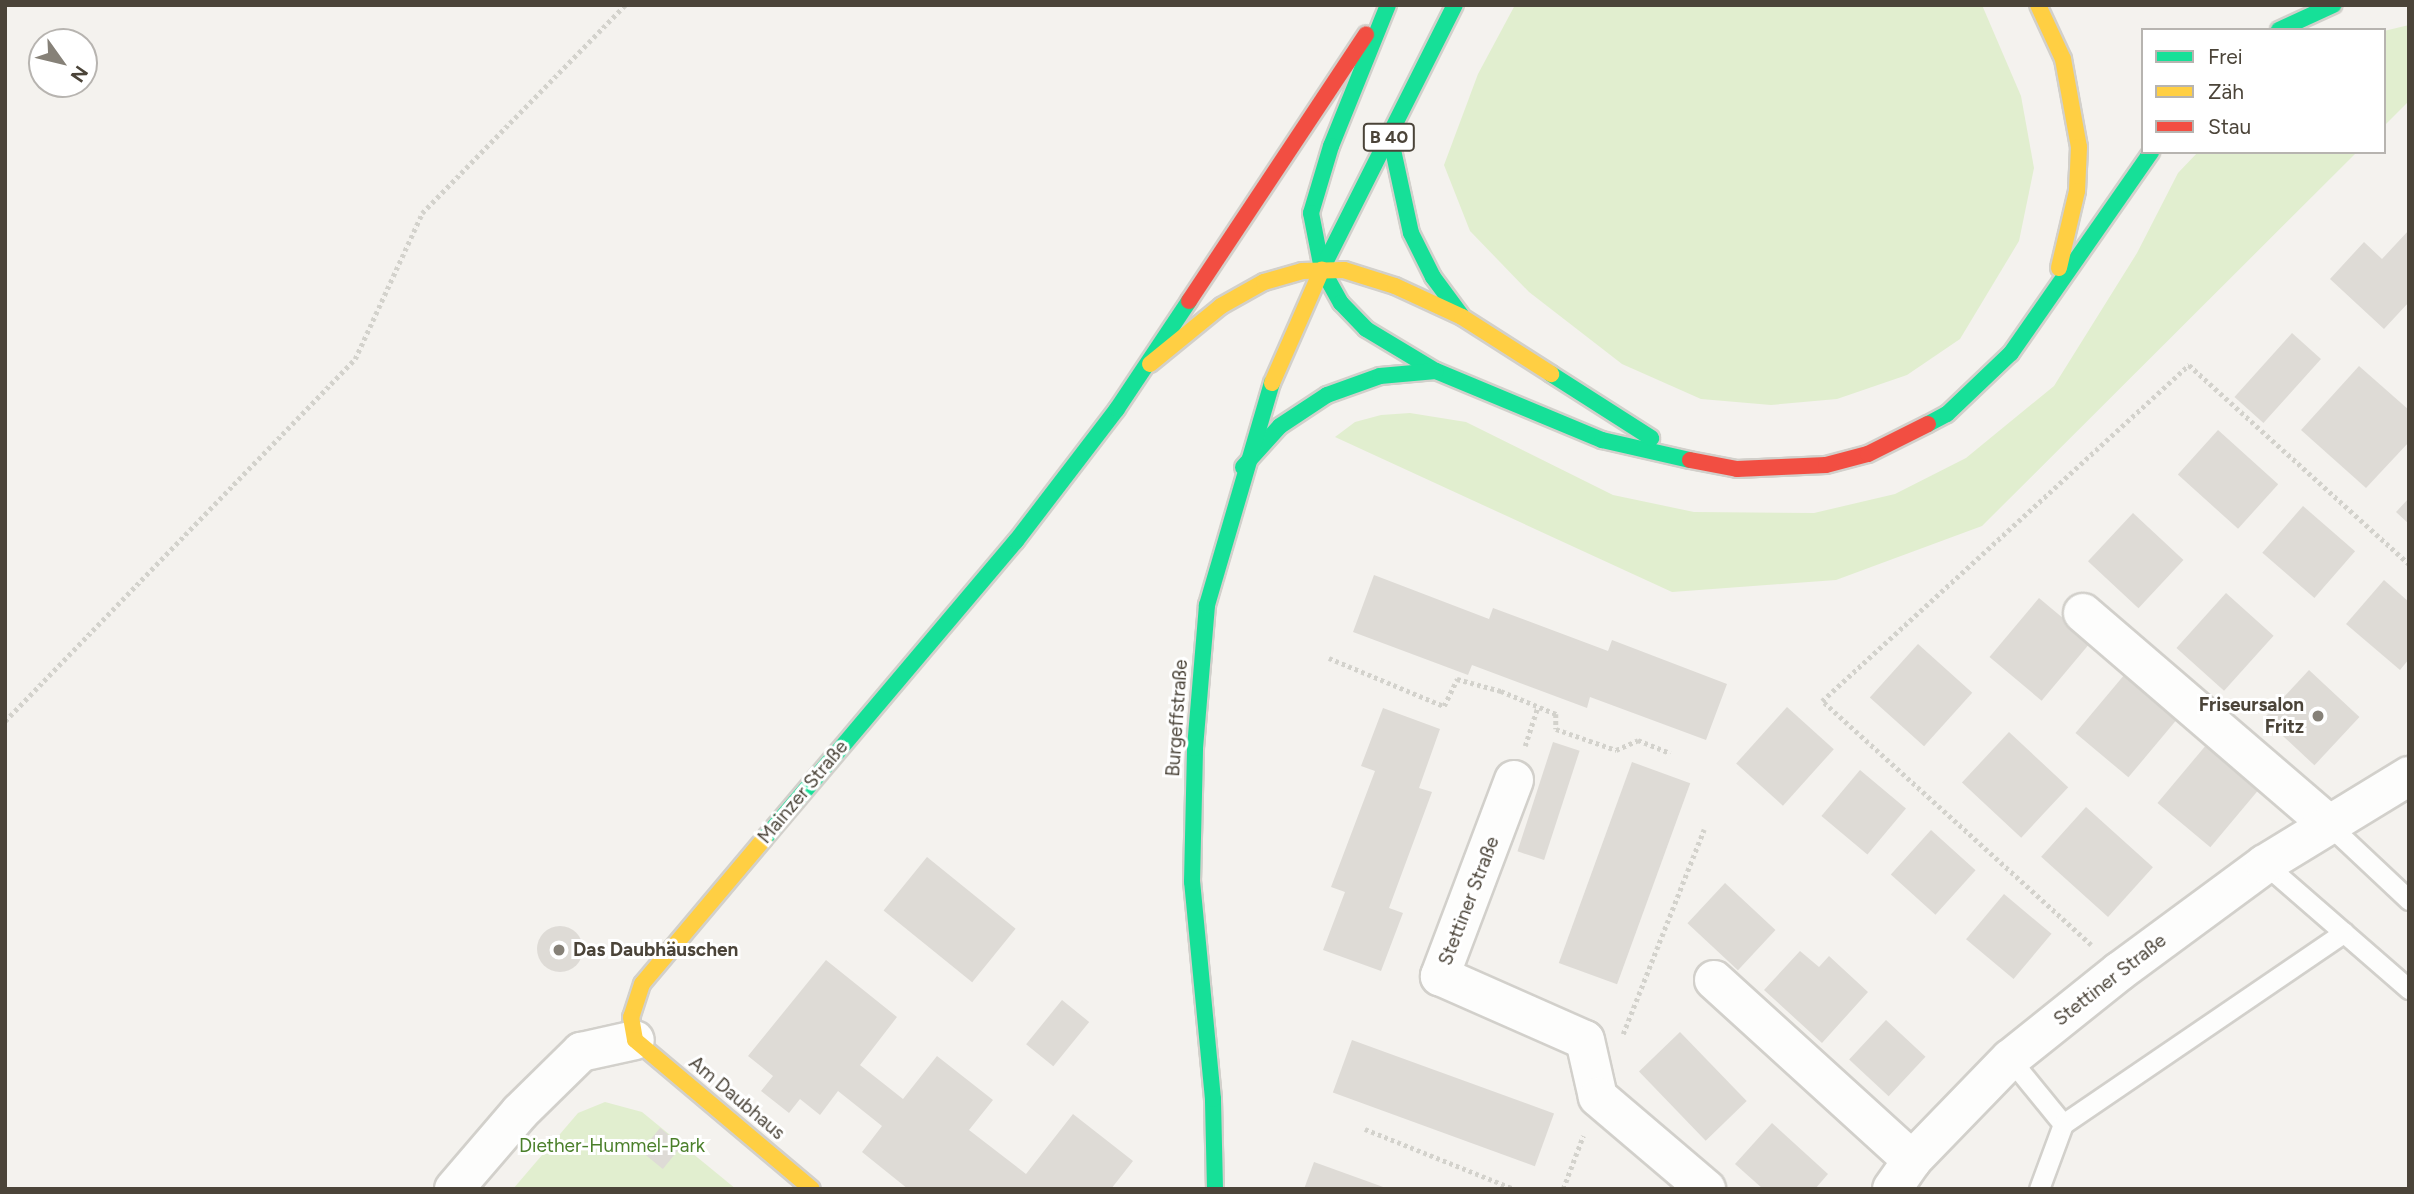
<!DOCTYPE html>
<meta charset="utf-8">
<style>
body{margin:0}
#map{position:relative;width:2414px;height:1194px;overflow:hidden;background:#f4f2ee;font-family:Figtree,sans-serif}
div>[style]{position:absolute}
[style*='--x']{left:calc(var(--x)*1px);top:calc(var(--y)*1px);width:calc(var(--w)*1px);rotate:calc(var(--a)*1deg)}
.green>*{inset:0;background:#e1eecf}
.building>*{inset:0;background:#dedbd6;transform-origin:0 0}
.round{border-radius:50%}
.path>*{height:4.5px;margin-top:-2.25px;transform-origin:0;background:repeating-linear-gradient(90deg,#d3d2cc 0 3.5px,transparent 0 7px)}
.roads{filter:drop-shadow(2px 0 #d2d0cb) drop-shadow(-2px 0 #d2d0cb) drop-shadow(0 2px #d2d0cb) drop-shadow(0 -2px #d2d0cb)}
.lane>*{height:19px;margin:-9.5px;padding:0 9.5px;transform-origin:9.5px;border-radius:9.5px;background:#fdfdfc}
.street>*{height:38px;margin:-19px;padding:0 19px;transform-origin:19px;border-radius:19px;background:#fdfdfc}
.fast>*{height:16px;margin:-8px;padding:0 8px;transform-origin:8px;border-radius:8px;background:#16e098}
.slow>*{height:16px;margin:-8px;padding:0 8px;transform-origin:8px;border-radius:8px;background:#ffcf43}
.jam>*{height:16px;margin:-8px;padding:0 8px;transform-origin:8px;border-radius:8px;background:#f24e42}
.dots>*{width:19px;height:19px;translate:-50% -50%;box-sizing:border-box;border:4px solid #fff;border-radius:50%}
span{translate:-50% -50%;white-space:nowrap;text-align:center;line-height:1.15;-webkit-text-stroke:6px #fff;paint-order:stroke}
.shield-label span{padding:2px 5px;background:#fff;border:2px solid;border-radius:5px;-webkit-text-stroke-width:0}
.shield-label{font-size:18px;color:#4b4439;font-weight:700}
.poi-label{font-size:19px;color:#4b4439;font-weight:700}
.right{translate:-100% -50%;text-align:right}
.left{translate:0 -50%;text-align:left}
.street-label{font-size:19px;color:#4b4439}
.park-label{font-size:19px;color:#4a7f2a}
.frame{position:absolute;inset:0;border:7px solid #4b4439;pointer-events:none}
.legend{position:absolute;left:2141px;top:28px;width:245px;height:126px;box-sizing:border-box;background:#fff;border:2px solid #b7b4b0;margin:0;padding:9px 12px;list-style:none;font-size:21px;color:#4b4439}
.legend li{display:flex;align-items:center;gap:14px;height:35px}
.legend b{width:35px;border:2px solid #b7b4b0}
.north{position:absolute;left:28px;top:28px;width:70px;height:70px;box-sizing:border-box;background:#fff;border:2px solid #b7b4b0;border-radius:50%;rotate:124deg;font-size:19px;font-weight:700;line-height:28px;text-align:center;color:#4b4439}
.north::after{content:'';display:block;margin:auto;width:24px;height:32px;background:#868178;clip-path:polygon(50% 0,100% 100%,50% 72%,0 100%)}
</style>
<div id="map">
<div class="green">
<i style="clip-path:polygon(1515px 5px,1982px 5px,2021px 96px,2034px 168px,2019px 241px,1960px 339px,1907px 375px,1837px 399px,1771px 405px,1701px 399px,1622px 364px,1529px 292px,1470px 231px,1444px 165px,1478px 74px)"></i>
<i style="clip-path:polygon(2409px 25px,2409px 101px,2384px 126px,2384px 31px)"></i>
<i style="clip-path:polygon(2198px 152px,2357px 152px,1982px 526px,1836px 580px,1672px 592px,1335px 437px,1355px 422px,1381px 415px,1410px 413px,1466px 422px,1613px 495px,1694px 512px,1814px 513px,1895px 494px,1966px 458px,2054px 386px,2137px 253px,2178px 173px)"></i>
<i style="clip-path:polygon(605px 1102px,642px 1112px,736px 1189px,513px 1189px,578px 1113px)"></i>
</div>
<div class="building">
<i style="clip-path:polygon(2409px 230px,2409px 302px,2384px 329px,2330px 279px,2364px 242px,2382px 259px)"></i>
<i style="left:2292px;top:333px;width:39px;height:86px;rotate:42deg"></i>
<i style="clip-path:polygon(2359px 366px,2409px 410px,2409px 442px,2366px 488px,2301px 430px)"></i>
<i style="left:2218px;top:430px;width:81px;height:60px;rotate:42deg"></i>
<i style="clip-path:polygon(2409px 498px,2409px 524px,2396px 512px)"></i>
<i style="left:2303px;top:506px;width:69px;height:62px;rotate:41deg"></i>
<i style="left:2133px;top:513px;width:69px;height:66px;rotate:43deg"></i>
<i style="clip-path:polygon(1374px 575px,1489px 619px,1493px 608px,1608px 651px,1612px 640px,1727px 684px,1706px 740px,1590px 697px,1587px 708px,1472px 665px,1468px 675px,1353px 632px)"></i>
<i style="clip-path:polygon(2384px 580px,2409px 602px,2409px 659px,2400px 670px,2346px 624px)"></i>
<i style="left:2226px;top:593px;width:64px;height:74px;rotate:42deg"></i>
<i style="left:2039px;top:598px;width:68px;height:77px;rotate:40deg"></i>
<i style="left:1918px;top:644px;width:73px;height:72px;rotate:42deg"></i>
<i style="left:2309px;top:670px;width:69px;height:66px;rotate:43deg"></i>
<i style="left:2125px;top:674px;width:69px;height:77px;rotate:40deg"></i>
<i style="left:1787px;top:707px;width:63px;height:76px;rotate:42deg"></i>
<i style="clip-path:polygon(1383px 708px,1440px 729px,1419px 788px,1432px 792px,1389px 908px,1403px 913px,1381px 971px,1323px 950px,1345px 892px,1331px 887px,1375px 771px,1361px 766px)"></i>
<i style="left:2009px;top:732px;width:81px;height:69px;rotate:43deg"></i>
<i style="left:1553px;top:742px;width:28px;height:115px;rotate:18deg"></i>
<i style="left:2207px;top:744px;width:69px;height:77px;rotate:40deg"></i>
<i style="left:1632px;top:762px;width:62px;height:214px;rotate:20deg"></i>
<i style="left:1860px;top:770px;width:60px;height:60px;rotate:40deg"></i>
<i style="left:2086px;top:807px;width:90px;height:67px;rotate:42deg"></i>
<i style="left:1931px;top:830px;width:60px;height:60px;rotate:42deg"></i>
<i style="left:927px;top:857px;width:114px;height:69px;rotate:39deg"></i>
<i style="left:1725px;top:883px;width:69px;height:55px;rotate:43deg"></i>
<i style="left:2004px;top:894px;width:62px;height:59px;rotate:40deg"></i>
<i class="round" style="left:537px;top:926px;width:46px;height:46px"></i>
<i style="clip-path:polygon(1800px 951px,1819px 967px,1829px 956px,1868px 992px,1822px 1043px,1764px 990px)"></i>
<i style="clip-path:polygon(826px 960px,897px 1017px,860px 1065px,903px 1099px,937px 1056px,993px 1100px,969px 1130px,1026px 1174px,1073px 1114px,1133px 1161px,1111px 1189px,908px 1189px,862px 1152px,882px 1126px,838px 1091px,820px 1115px,800px 1099px,789px 1113px,761px 1091px,773px 1076px,748px 1056px)"></i>
<i style="left:1062px;top:1000px;width:35px;height:57px;rotate:39deg"></i>
<i style="left:1886px;top:1020px;width:54px;height:54px;rotate:43deg"></i>
<i style="left:1680px;top:1032px;width:96px;height:57px;rotate:46deg"></i>
<i style="left:1352px;top:1040px;width:215px;height:56px;rotate:20deg"></i>
<i style="clip-path:polygon(1772px 1123px,1828px 1174px,1815px 1189px,1763px 1189px,1735px 1164px)"></i>
<i style="left:660px;top:1128px;width:28px;height:30px;rotate:39deg"></i>
<i style="clip-path:polygon(1314px 1162px,1386px 1188px,1386px 1189px,1304px 1189px)"></i>
</div>
<div class="path">
<i style="--x:1329;--y:658;--w:125;--a:22.7"></i>
<i style="--x:1444;--y:706;--w:30;--a:-64"></i>
<i style="--x:1457;--y:679;--w:46;--a:15.3"></i>
<i style="--x:1501;--y:691;--w:60;--a:22.7"></i>
<i style="--x:1556;--y:714;--w:15;--a:90"></i>
<i style="--x:1556;--y:729;--w:64;--a:19.3"></i>
<i style="--x:1616;--y:750;--w:24;--a:-24"></i>
<i style="--x:1638;--y:740;--w:35;--a:22"></i>
<i style="--x:5;--y:721;--w:504;--a:-45.97"></i>
<i style="--x:355;--y:359;--w:161;--a:-65.3"></i>
<i style="--x:422;--y:213;--w:291;--a:-45.7"></i>
<i style="--x:1525;--y:746;--w:42;--a:-72"></i>
<i style="--x:2091;--y:945;--w:363;--a:-137.8"></i>
<i style="--x:1822;--y:701;--w:498;--a:-42.5"></i>
<i style="--x:2189;--y:365;--w:297;--a:42.1"></i>
<i style="--x:1623;--y:1034;--w:220;--a:-68.4"></i>
<i style="--x:1365;--y:1129;--w:161;--a:21.9"></i>
<i style="--x:1563;--y:1189;--w:57;--a:-69.3"></i>
</div>
<div class="roads">
<div class="lane">
<i style="--x:2328;--y:824;--w:111;--a:43.2"></i>
<i style="--x:2265;--y:864;--w:191;--a:41"></i>
<i style="--x:2010;--y:1059;--w:84;--a:50.8"></i>
<i style="--x:2039;--y:1189;--w:69;--a:-69.7"></i>
<i style="--x:2063;--y:1124;--w:340;--a:-34.3"></i>
</div>
<div class="street">
<i style="--x:2083;--y:613;--w:323;--a:40.7"></i>
<i style="--x:1514;--y:780;--w:210;--a:110.7"></i>
<i style="--x:1440;--y:976;--w:158;--a:23.8"></i>
<i style="--x:1585;--y:1040;--w:58;--a:77.2"></i>
<i style="--x:1598;--y:1097;--w:142;--a:40.4"></i>
<i style="--x:1714;--y:980;--w:268;--a:42.3"></i>
<i style="--x:454;--y:1189;--w:101;--a:-49.4"></i>
<i style="--x:520;--y:1112;--w:86;--a:-44.5"></i>
<i style="--x:581;--y:1052;--w:55;--a:-12.5"></i>
<i style="--x:1892;--y:1189;--w:35;--a:-55"></i>
<i style="--x:1912;--y:1160;--w:141;--a:-45.9"></i>
<i style="--x:2010;--y:1059;--w:141;--a:-38.7"></i>
<i style="--x:2120;--y:971;--w:180;--a:-36.4"></i>
<i style="--x:2265;--y:864;--w:169;--a:-31.4"></i>
</div>
<div class="fast">
<i style="--x:1388;--y:5;--w:152;--a:112"></i>
<i style="--x:1331;--y:146;--w:70;--a:106.6"></i>
<i style="--x:1311;--y:213;--w:57;--a:78.9"></i>
<i style="--x:1322;--y:269;--w:39;--a:61"></i>
<i style="--x:1341;--y:303;--w:36;--a:46"></i>
<i style="--x:1366;--y:329;--w:82;--a:31"></i>
<i style="--x:1436;--y:371;--w:180;--a:22.6"></i>
<i style="--x:1602;--y:440;--w:90;--a:12.8"></i>
<i style="--x:2279;--y:30;--w:60;--a:-24.8"></i>
<i style="--x:1390;--y:136;--w:99;--a:77.8"></i>
<i style="--x:1411;--y:233;--w:49;--a:63.4"></i>
<i style="--x:1433;--y:277;--w:47;--a:53.6"></i>
<i style="--x:1322;--y:269;--w:296;--a:-63.3"></i>
<i style="--x:1551;--y:374;--w:119;--a:32.6"></i>
<i style="--x:1928;--y:424;--w:21;--a:-28"></i>
<i style="--x:1947;--y:414;--w:88;--a:-43.6"></i>
<i style="--x:2011;--y:353;--w:245;--a:-55.1"></i>
<i style="--x:1243;--y:467;--w:55;--a:-47.9"></i>
<i style="--x:1280;--y:426;--w:56;--a:-33.4"></i>
<i style="--x:1327;--y:395;--w:56;--a:-19.7"></i>
<i style="--x:1380;--y:376;--w:56;--a:-5.1"></i>
<i style="--x:764;--y:839;--w:390;--a:-49.8"></i>
<i style="--x:1016;--y:541;--w:166;--a:-52.6"></i>
<i style="--x:1117;--y:409;--w:130;--a:-56.3"></i>
<i style="--x:1215;--y:1189;--w:90;--a:-91.3"></i>
<i style="--x:1213;--y:1099;--w:218;--a:-95.5"></i>
<i style="--x:1192;--y:882;--w:134;--a:-88.7"></i>
<i style="--x:1195;--y:748;--w:144;--a:-85.2"></i>
<i style="--x:1207;--y:605;--w:231;--a:-73.7"></i>
</div>
<div class="slow">
<i style="--x:2038;--y:5;--w:60;--a:65.2"></i>
<i style="--x:2063;--y:59;--w:89;--a:79.7"></i>
<i style="--x:2079;--y:147;--w:44;--a:92.6"></i>
<i style="--x:2077;--y:191;--w:79;--a:103.2"></i>
<i style="--x:1150;--y:364;--w:92;--a:-39.2"></i>
<i style="--x:1221;--y:306;--w:49;--a:-29.2"></i>
<i style="--x:1264;--y:282;--w:40;--a:-16"></i>
<i style="--x:1302;--y:271;--w:42;--a:-1.4"></i>
<i style="--x:1344;--y:270;--w:53;--a:17.4"></i>
<i style="--x:1395;--y:286;--w:74;--a:24.8"></i>
<i style="--x:1462;--y:317;--w:106;--a:32.6"></i>
<i style="--x:1272;--y:383;--w:124;--a:-66.3"></i>
<i style="--x:764;--y:839;--w:189;--a:130.1"></i>
<i style="--x:642;--y:984;--w:35;--a:108"></i>
<i style="--x:631;--y:1017;--w:23;--a:80"></i>
<i style="--x:635;--y:1040;--w:231;--a:40.1"></i>
</div>
<div class="jam">
<i style="--x:1189;--y:301;--w:320;--a:-56.4"></i>
<i style="--x:1690;--y:460;--w:48;--a:10.8"></i>
<i style="--x:1737;--y:469;--w:89;--a:-2.6"></i>
<i style="--x:1826;--y:465;--w:43;--a:-14.7"></i>
<i style="--x:1868;--y:454;--w:67;--a:-26.6"></i>
</div>
</div>
<div class="dots">
<i style="left:2318px;top:716px;background:#868178"></i>
<i style="left:559px;top:950px;background:#868178"></i>
</div>
<div class="shield-label">
<span style="left:1389px;top:137px">B 40</span>
</div>
<div class="poi-label">
<span class="right" style="left:2304px;top:716px">Friseursalon<br>Fritz</span>
<span class="left" style="left:573px;top:950px">Das Daubhäuschen</span>
</div>
<div class="street-label">
<span style="left:1177px;top:718px;rotate:-86deg">Burgeffstraße</span>
<span style="left:803px;top:792px;rotate:-50deg">Mainzer Straße</span>
<span style="left:1469px;top:901px;rotate:-69deg">Stettiner Straße</span>
<span style="left:2110px;top:980px;rotate:-38deg">Stettiner Straße</span>
<span style="left:737px;top:1098px;rotate:40deg">Am Daubhaus</span>
</div>
<div class="park-label">
<span style="left:612px;top:1146px">Diether-Hummel-Park</span>
</div>
<div class="frame"></div>
<ul class="legend">
<li><b style="height:9px;background:#16e098"></b>Frei</li>
<li><b style="height:9px;background:#ffcf43"></b>Zäh</li>
<li><b style="height:9px;background:#f24e42"></b>Stau</li>
</ul>
<div class="north">N</div>
</div>
